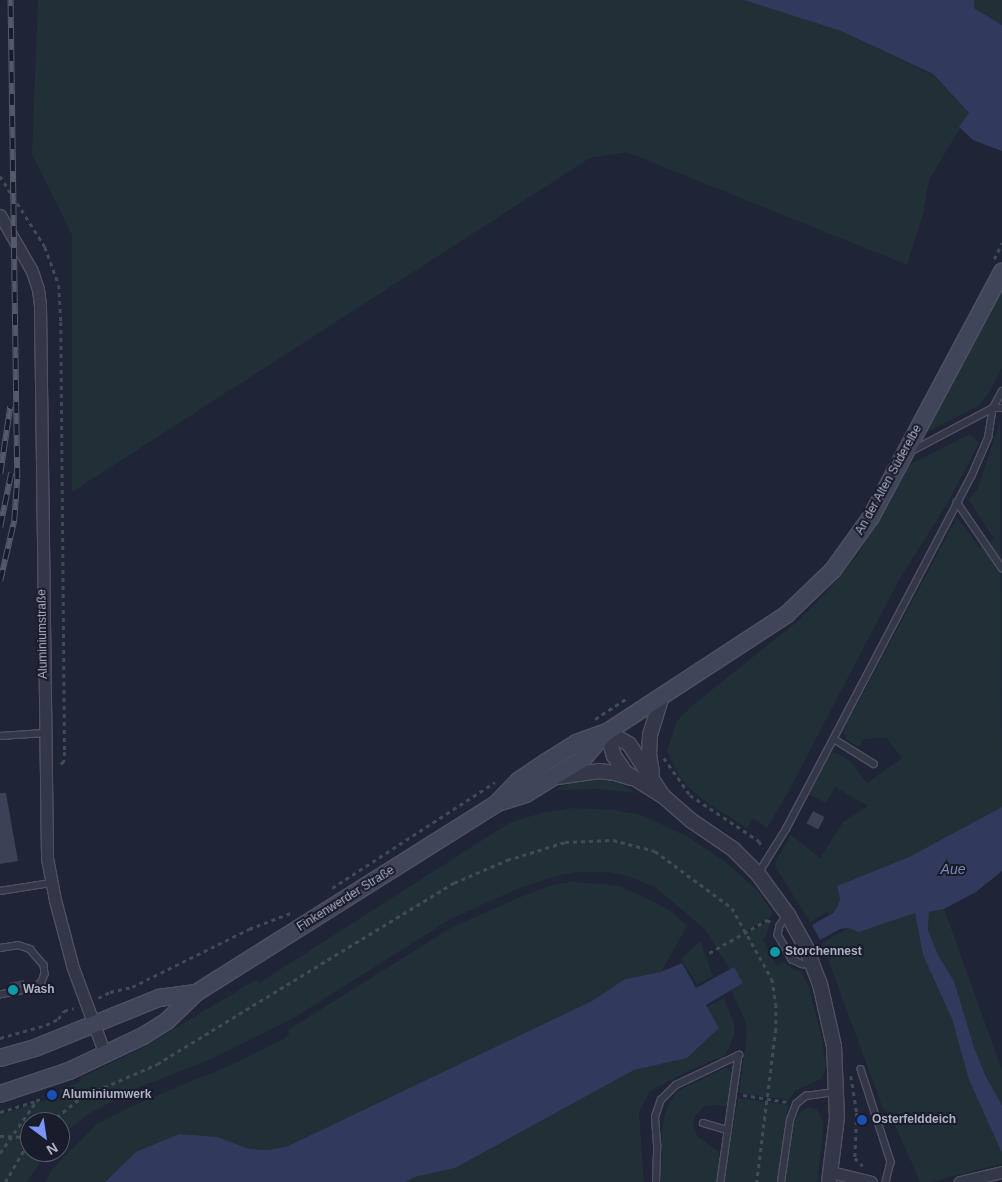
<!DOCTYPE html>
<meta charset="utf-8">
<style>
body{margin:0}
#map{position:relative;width:1002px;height:1182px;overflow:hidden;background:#1f2436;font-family:Helvetica,sans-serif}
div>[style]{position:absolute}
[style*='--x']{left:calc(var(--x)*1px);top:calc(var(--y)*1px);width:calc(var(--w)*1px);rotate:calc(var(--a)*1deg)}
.green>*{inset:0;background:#213037}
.water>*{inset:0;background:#313a5c}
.building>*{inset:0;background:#3b4157;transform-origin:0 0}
.path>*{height:2.5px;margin-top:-1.25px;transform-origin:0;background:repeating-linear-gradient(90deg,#3e4d55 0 4px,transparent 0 8px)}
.roads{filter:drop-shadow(1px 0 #4d5162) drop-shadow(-1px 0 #4d5162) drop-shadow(0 1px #4d5162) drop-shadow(0 -1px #4d5162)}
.service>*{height:5.5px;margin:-2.75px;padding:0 2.75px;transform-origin:2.75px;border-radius:2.75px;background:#333747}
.minor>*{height:11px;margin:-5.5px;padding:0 5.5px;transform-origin:5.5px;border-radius:5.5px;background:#333747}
.tertiary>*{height:14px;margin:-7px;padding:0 7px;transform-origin:7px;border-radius:7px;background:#333747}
.secondary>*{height:16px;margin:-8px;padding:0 8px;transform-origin:8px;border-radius:8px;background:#40455a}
.rail>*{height:5.5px;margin-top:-2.75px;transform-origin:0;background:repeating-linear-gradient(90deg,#181c2b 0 11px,#545a6e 0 22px);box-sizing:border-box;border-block:1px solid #545a6e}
.dots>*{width:14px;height:14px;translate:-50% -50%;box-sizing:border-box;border:2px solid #181c2b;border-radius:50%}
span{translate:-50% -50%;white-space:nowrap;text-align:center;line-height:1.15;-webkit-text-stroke:4px #181c2b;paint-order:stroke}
.street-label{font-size:12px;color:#acb1c4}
.poi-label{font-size:12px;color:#acb1c4;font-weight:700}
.left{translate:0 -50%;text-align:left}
.water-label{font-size:14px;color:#7c88b2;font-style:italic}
.north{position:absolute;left:20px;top:1112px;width:50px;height:50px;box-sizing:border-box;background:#181c2b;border:1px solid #535868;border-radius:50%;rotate:149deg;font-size:14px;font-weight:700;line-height:20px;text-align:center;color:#acb1c4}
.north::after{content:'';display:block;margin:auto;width:18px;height:22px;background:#7d93f8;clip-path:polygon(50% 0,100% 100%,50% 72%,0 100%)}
</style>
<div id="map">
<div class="green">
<i style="clip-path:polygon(38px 0,744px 0,841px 31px,933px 75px,969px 113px,929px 180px,923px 214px,907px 265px,627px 152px,590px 158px,72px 492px,72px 235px,32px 154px)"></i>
<i style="clip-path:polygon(974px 0,1002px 0,1002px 25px,974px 8px)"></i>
<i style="clip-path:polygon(1002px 291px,1002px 368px,989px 393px,978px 406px,925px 433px)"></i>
<i style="clip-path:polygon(1000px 421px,1002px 807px,909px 857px,837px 886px,840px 899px,839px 906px,829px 915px,827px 912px,810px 922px,776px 868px,776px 861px,791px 835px,820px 858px,843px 822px,868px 806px,835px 787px,826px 803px,809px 795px,831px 753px,836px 753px,850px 761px,867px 783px,902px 758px,886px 738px,863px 739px,859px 747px,847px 740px,843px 731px,957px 517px,980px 548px,994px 539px,969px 500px,978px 488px)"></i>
<i style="clip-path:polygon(969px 434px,979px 442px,970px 461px,945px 507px,899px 580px,787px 794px,767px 828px,753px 818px,747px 828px,708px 803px,690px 789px,680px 777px,667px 751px,677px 721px,693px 705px,798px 621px,833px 585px,857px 556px,909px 465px)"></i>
<i style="clip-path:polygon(597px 778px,619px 783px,637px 793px,596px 789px,555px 790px,573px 780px)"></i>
<i style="clip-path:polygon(573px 808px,613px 810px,641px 815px,663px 825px,690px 838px,724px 861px,758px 891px,772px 912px,772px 916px,747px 930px,749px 932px,768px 922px,769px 925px,766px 937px,762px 939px,777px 966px,784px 962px,794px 970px,801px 971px,809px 988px,822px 1038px,826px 1069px,821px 1079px,795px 1091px,789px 1100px,739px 1093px,747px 1033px,745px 1020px,731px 990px,743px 983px,734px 968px,730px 970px,705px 929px,656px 888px,628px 876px,609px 872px,576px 872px,560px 875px,519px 888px,449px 920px,292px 1019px,209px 1060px,142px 1086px,109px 1103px,87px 1115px,60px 1136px,60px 1122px,30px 1122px,30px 1152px,47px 1152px,27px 1182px,0 1182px,0 1115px,61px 1095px,60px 1090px,81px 1081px,80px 1078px,142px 1048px,256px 980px,259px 983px,509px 823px,541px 813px)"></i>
<i style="clip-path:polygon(570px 882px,603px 884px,622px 887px,657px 903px,673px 913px,687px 926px,661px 972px,625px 979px,592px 1001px,288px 1146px,269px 1150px,250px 1149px,217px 1137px,107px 1178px,105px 1182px,45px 1182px,54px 1167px,97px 1124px,132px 1106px,238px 1062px,284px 1039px,289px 1034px,288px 1030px,454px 926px,523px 896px,552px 885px)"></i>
<i style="clip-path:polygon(944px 909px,1002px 1070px,1002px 1105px,986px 1077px,974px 1047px,954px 981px,938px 955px,928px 930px,929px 912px)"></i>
<i style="clip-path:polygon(915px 913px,923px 955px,952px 1019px,969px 1080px,1002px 1153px,1002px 1164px,929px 1182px,920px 1182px,897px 1129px,882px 1106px,822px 943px,848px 928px,859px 932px)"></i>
<i style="clip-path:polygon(700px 941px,713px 976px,697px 985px,681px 959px)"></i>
<i style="clip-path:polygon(724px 998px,734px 1023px,734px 1035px,726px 1054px,721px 1059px,718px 1058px,686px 1072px,650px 1091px,639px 1112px,644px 1182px,405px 1182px,415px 1177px,455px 1168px,634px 1070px,687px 1058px,719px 1028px,707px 1007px)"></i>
<i style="clip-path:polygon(727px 1067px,733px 1074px,729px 1107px,715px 1105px,704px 1107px,695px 1116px,693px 1125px,698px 1137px,718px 1151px,720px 1158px,717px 1182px,661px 1182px,662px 1131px,665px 1112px,675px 1094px,683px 1088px)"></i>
<i style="clip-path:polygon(738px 1098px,788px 1105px,778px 1182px,724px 1182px)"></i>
<i style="clip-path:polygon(808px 1107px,817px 1110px,824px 1123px,817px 1182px,785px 1182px,794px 1125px,797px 1115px)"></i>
</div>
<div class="water">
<i style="clip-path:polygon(744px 0,974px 0,974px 8px,1002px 25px,1002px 151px,973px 140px,959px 127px,969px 113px,933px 74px,841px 31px)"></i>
<i style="clip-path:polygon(1002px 807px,1002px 871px,976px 892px,944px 909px,929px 912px,928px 930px,938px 955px,954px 981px,974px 1047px,986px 1077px,1002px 1105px,1002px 1153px,969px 1080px,952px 1019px,923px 955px,915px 913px,859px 932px,848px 928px,840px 929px,820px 940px,812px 925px,833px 913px,838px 906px,840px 899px,837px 886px,909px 857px)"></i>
<i style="clip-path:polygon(682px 963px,696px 988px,734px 967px,743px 983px,706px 1005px,719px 1028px,687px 1058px,634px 1070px,455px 1168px,415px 1177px,405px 1182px,105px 1182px,136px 1152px,179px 1134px,217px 1137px,250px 1149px,269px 1150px,288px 1146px,592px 1001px,625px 979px,661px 972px)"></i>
</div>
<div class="building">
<i style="clip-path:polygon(0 793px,6px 793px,18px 861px,0 864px)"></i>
<i style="left:813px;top:811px;width:13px;height:14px;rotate:27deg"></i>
<i style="left:24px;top:980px;width:5px;height:15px;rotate:79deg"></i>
</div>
<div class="path">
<i style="--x:0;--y:176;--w:84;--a:57.6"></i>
<i style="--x:45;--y:247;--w:40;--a:69.8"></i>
<i style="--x:59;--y:285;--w:37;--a:87"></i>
<i style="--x:61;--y:322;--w:430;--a:89.5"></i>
<i style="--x:65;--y:752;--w:10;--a:96"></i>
<i style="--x:64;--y:762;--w:7;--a:146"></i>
<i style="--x:994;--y:259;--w:18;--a:-63"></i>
<i style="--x:595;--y:719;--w:37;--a:-33"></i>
<i style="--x:664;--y:758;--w:45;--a:54.9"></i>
<i style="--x:690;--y:795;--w:83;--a:33.7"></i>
<i style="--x:759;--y:841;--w:8;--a:60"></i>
<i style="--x:332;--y:888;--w:194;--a:-33"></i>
<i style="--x:709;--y:953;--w:67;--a:-29.6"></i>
<i style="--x:767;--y:920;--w:4;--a:27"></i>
<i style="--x:98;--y:998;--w:13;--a:-27"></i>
<i style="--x:110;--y:992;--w:23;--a:-13"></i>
<i style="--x:132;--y:987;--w:131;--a:-26.4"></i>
<i style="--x:249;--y:929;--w:47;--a:-21.1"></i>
<i style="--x:0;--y:1038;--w:48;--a:-15.8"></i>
<i style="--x:46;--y:1025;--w:13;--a:-27"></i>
<i style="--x:58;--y:1019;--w:10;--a:-53"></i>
<i style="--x:64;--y:1011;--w:10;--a:-17"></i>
<i style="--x:851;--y:1076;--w:37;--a:81"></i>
<i style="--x:857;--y:1113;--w:45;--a:92.5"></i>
<i style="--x:855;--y:1158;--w:11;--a:45"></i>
<i style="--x:743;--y:1095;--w:45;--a:9"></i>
<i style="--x:0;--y:1112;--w:38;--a:-17"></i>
<i style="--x:36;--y:1101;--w:8;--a:-30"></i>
<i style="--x:50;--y:1122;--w:41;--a:-38"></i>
<i style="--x:82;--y:1097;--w:82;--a:-23.7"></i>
<i style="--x:157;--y:1064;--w:348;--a:-31.4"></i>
<i style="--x:454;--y:883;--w:58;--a:-23.5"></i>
<i style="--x:507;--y:860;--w:61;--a:-17.2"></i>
<i style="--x:565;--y:842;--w:48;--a:-2.4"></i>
<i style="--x:613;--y:840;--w:43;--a:14.7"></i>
<i style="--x:655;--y:851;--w:96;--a:36.5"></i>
<i style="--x:732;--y:908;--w:81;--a:60.6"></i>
<i style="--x:772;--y:979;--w:25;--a:81"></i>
<i style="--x:776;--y:1004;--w:25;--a:90"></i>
<i style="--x:776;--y:1029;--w:154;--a:97.1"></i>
<i style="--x:0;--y:1136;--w:30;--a:2"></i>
<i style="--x:60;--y:1136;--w:10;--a:0"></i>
<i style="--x:0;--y:1153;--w:61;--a:-55"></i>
<i style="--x:5;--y:1182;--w:49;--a:-59.2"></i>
</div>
<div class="roads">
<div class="service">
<i style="--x:910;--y:452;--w:94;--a:-27.9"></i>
<i style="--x:993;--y:408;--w:9;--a:0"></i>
<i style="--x:957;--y:502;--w:80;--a:55.7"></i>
<i style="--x:0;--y:736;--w:45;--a:-3.8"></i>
<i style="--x:834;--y:739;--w:47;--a:32"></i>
<i style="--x:758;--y:874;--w:53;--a:-58.1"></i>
<i style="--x:786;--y:829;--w:398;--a:-62.3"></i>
<i style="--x:971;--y:477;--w:43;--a:-66.4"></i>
<i style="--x:988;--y:438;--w:30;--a:-81"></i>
<i style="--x:993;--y:408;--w:19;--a:-62"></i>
<i style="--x:0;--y:891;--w:52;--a:-8.9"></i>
<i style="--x:787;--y:916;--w:12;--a:125"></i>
<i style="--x:780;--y:926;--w:9;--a:103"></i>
<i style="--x:778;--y:935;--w:28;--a:60"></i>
<i style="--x:792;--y:959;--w:11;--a:27"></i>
<i style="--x:802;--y:964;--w:9;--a:6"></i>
<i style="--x:0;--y:948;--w:18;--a:-9"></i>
<i style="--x:18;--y:945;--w:13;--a:18"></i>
<i style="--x:30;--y:949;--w:21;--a:49"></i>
<i style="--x:44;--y:965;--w:9;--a:84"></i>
<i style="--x:45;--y:974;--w:9;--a:111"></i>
<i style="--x:42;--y:982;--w:8;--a:135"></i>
<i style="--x:36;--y:988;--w:37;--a:169"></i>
<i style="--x:861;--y:1069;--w:98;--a:72.1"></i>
<i style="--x:891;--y:1162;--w:21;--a:104"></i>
<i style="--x:703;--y:1123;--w:26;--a:16"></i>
<i style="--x:656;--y:1182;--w:37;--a:-88"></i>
<i style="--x:657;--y:1145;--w:28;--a:-94"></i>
<i style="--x:655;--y:1117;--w:18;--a:-71"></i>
<i style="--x:661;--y:1100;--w:21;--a:-45"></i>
<i style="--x:676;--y:1085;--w:70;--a:-25.5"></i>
<i style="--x:739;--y:1055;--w:128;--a:98.1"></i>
<i style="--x:781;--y:1182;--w:63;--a:-81.7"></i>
<i style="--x:790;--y:1120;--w:17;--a:-69"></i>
<i style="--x:796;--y:1104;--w:13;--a:-39"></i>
<i style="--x:806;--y:1096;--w:30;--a:-8"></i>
</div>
<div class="minor">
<i style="--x:0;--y:215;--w:64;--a:60.3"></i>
<i style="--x:32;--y:271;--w:19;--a:72"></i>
<i style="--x:38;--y:289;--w:17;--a:83"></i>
<i style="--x:40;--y:306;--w:552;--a:89.27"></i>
<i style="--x:47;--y:858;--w:43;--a:79.2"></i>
<i style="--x:55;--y:900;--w:70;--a:75.2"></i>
<i style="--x:73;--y:968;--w:92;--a:69.6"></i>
<i style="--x:831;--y:1172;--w:41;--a:14"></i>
<i style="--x:960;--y:1182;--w:43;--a:-13.4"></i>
</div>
<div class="tertiary">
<i style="--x:652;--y:773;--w:18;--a:-99"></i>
<i style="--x:649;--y:755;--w:20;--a:-87"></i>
<i style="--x:650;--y:735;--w:41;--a:-72.9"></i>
<i style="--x:557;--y:777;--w:42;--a:-8.1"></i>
<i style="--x:599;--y:771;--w:16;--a:7"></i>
<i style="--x:615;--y:773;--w:17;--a:17"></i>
<i style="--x:663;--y:796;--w:62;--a:-123.2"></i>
<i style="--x:629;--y:744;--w:25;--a:-151"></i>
<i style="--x:607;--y:732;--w:25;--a:74"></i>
<i style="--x:614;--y:756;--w:21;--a:55"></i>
<i style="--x:626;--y:773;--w:44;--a:31.9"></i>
<i style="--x:663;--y:796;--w:38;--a:41"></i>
<i style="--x:692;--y:821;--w:50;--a:34.3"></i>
<i style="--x:733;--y:849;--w:35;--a:45"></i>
<i style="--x:758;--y:874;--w:51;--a:53.8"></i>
<i style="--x:788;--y:915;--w:38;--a:61"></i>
<i style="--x:806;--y:948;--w:39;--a:69"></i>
<i style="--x:820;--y:984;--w:64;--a:77.3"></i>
<i style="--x:834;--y:1046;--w:71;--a:87.6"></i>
<i style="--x:837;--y:1117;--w:65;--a:97"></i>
</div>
<div class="secondary">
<i style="--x:498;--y:803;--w:29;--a:-18"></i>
<i style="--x:526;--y:794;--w:68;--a:-31.8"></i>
<i style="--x:584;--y:758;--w:33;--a:-50"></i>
<i style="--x:0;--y:1058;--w:36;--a:-16"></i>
<i style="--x:35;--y:1048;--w:134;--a:-22"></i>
<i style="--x:159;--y:998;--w:37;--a:-8"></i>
<i style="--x:0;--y:1094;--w:73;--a:-18.4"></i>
<i style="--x:69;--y:1071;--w:82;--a:-25.3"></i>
<i style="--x:143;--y:1036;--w:28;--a:-32"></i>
<i style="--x:167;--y:1021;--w:40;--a:-44"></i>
<i style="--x:196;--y:993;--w:355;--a:-32.2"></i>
<i style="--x:496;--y:804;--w:32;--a:-46"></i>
<i style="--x:518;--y:781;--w:34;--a:-34"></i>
<i style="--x:546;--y:762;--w:36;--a:-32"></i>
<i style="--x:576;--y:743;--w:33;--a:-20"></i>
<i style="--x:607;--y:732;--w:214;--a:-33.2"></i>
<i style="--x:786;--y:615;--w:65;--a:-43.8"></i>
<i style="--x:833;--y:570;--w:65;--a:-54.4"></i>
<i style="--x:871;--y:517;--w:278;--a:-61.9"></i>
</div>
</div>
<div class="rail">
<i style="--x:0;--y:474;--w:68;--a:-81.5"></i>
<i style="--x:0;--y:527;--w:55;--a:-78.5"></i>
<i style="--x:0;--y:581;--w:62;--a:-76.9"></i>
<i style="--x:14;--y:521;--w:42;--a:-85.9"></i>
<i style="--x:17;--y:479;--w:479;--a:-90.8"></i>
</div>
<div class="dots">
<i style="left:775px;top:952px;background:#0f9aa8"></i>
<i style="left:13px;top:990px;background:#0f9aa8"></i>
<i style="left:52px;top:1095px;background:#1a4fb4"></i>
<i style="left:862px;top:1120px;background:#1a4fb4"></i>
</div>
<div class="street-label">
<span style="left:889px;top:480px;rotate:-61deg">An der Alten Süderelbe</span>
<span style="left:43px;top:634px;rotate:-91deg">Aluminiumstraße</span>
<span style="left:346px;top:899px;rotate:-32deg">Finkenwerder Straße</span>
</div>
<div class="poi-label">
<span class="left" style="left:785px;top:952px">Storchennest</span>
<span class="left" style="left:23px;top:990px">Wash</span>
<span class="left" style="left:62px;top:1095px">Aluminiumwerk</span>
<span class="left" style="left:872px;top:1120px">Osterfelddeich</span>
</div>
<div class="water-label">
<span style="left:953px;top:869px">Aue</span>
</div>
<div class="north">N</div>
</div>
